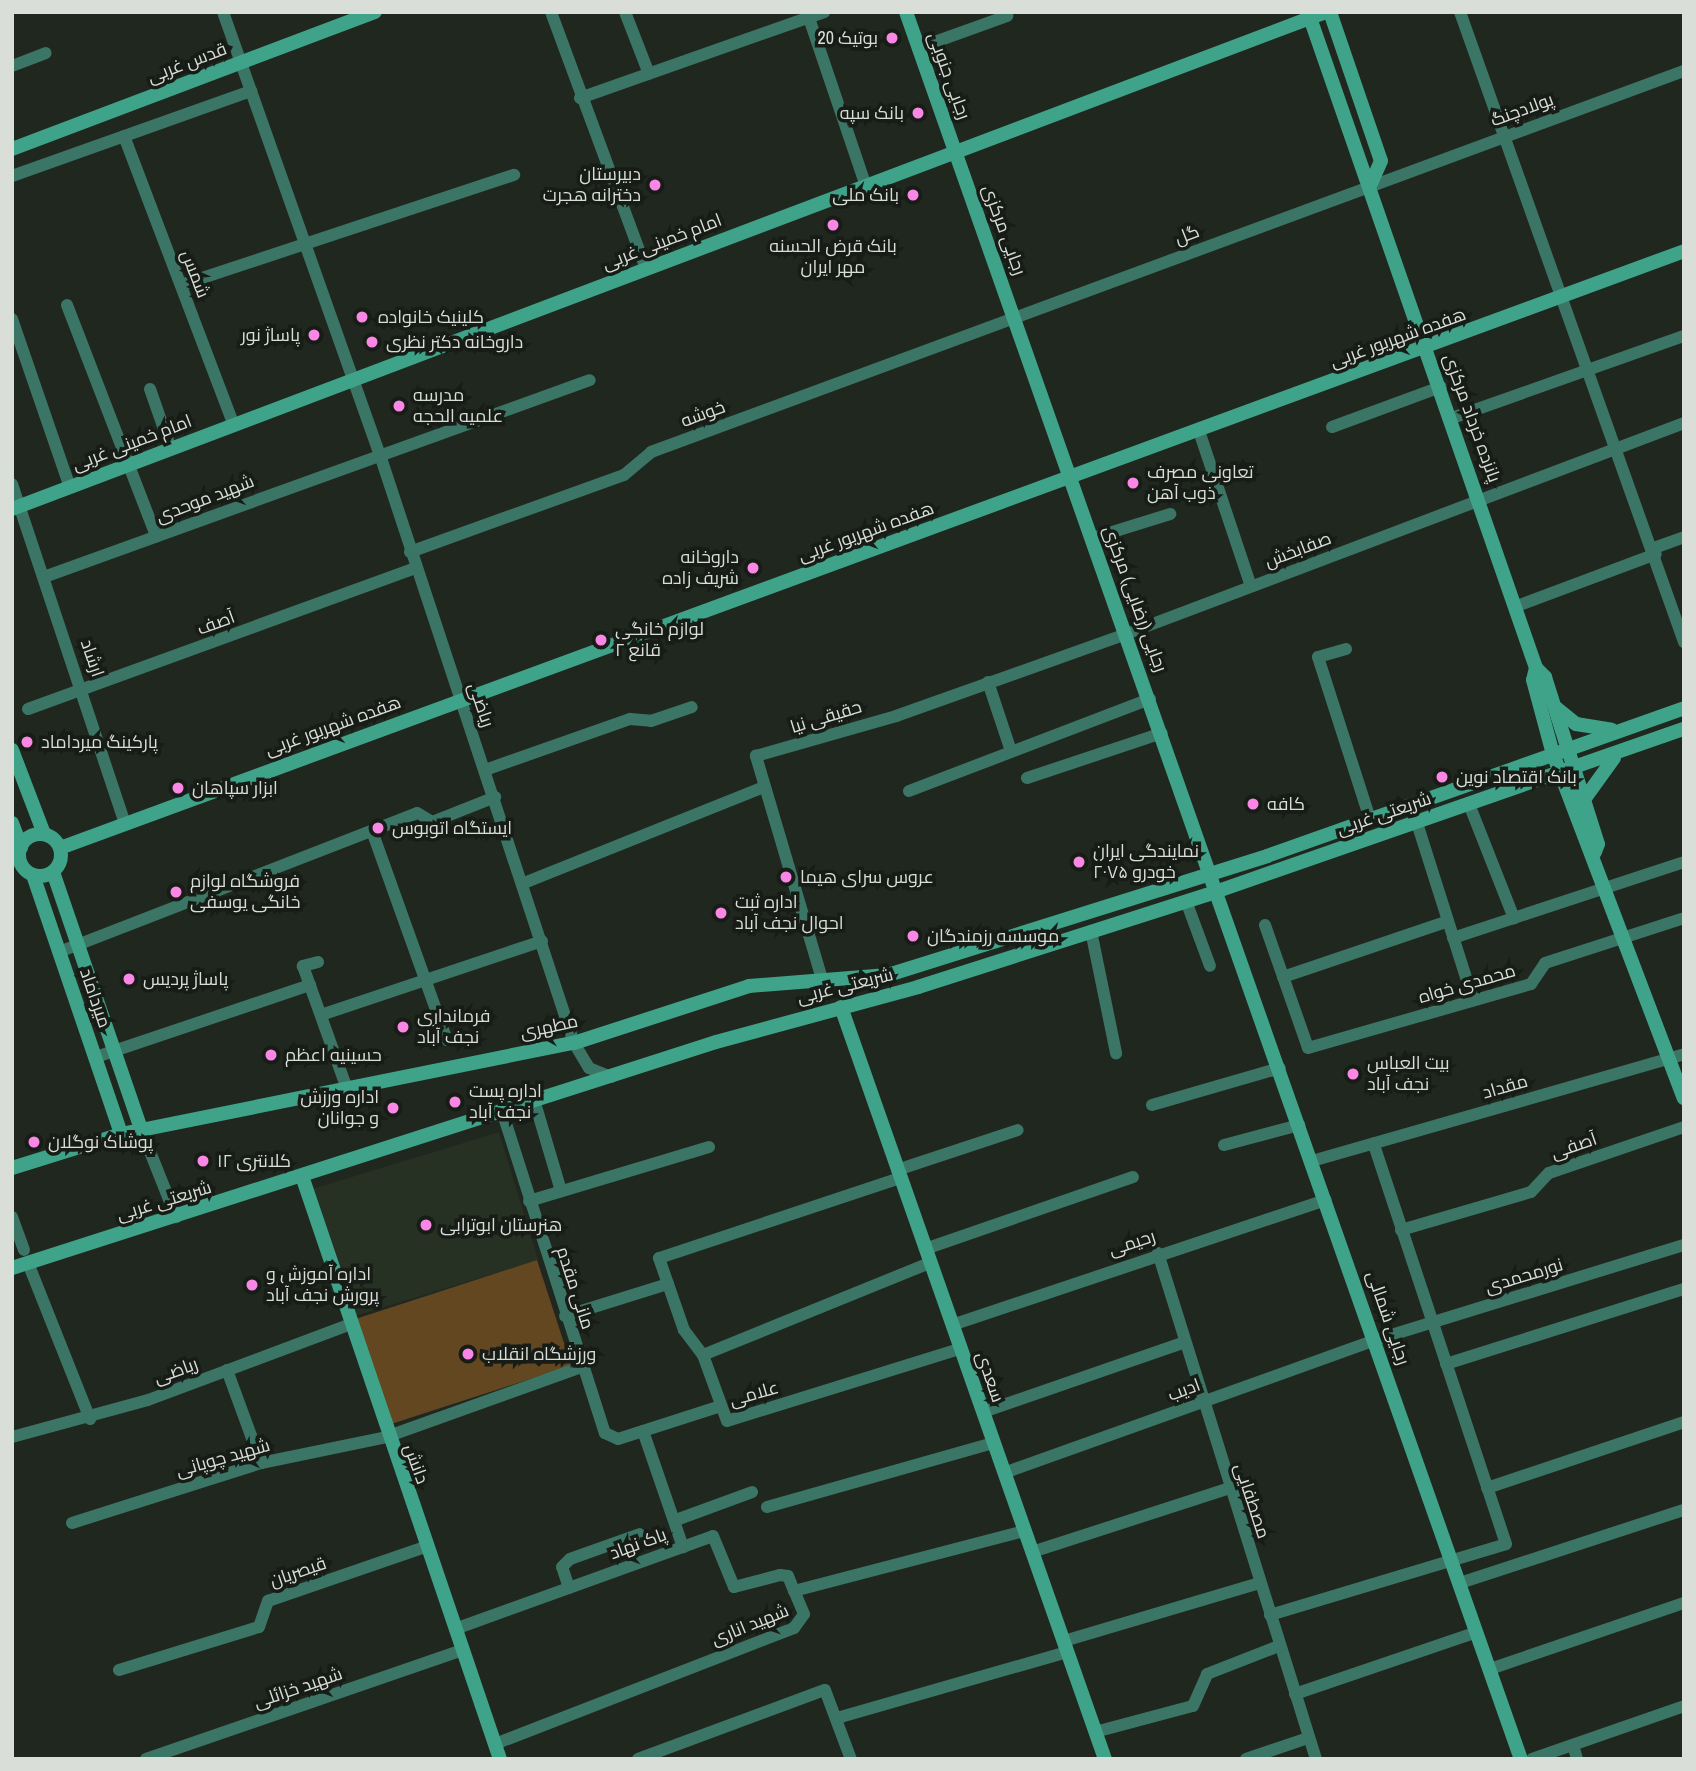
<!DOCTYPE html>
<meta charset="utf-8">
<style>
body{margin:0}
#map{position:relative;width:1696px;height:1771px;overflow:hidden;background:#20271f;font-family:"Archivo Narrow",Cairo,sans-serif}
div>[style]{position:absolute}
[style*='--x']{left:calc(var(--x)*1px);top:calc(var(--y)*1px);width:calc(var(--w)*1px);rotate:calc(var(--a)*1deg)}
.built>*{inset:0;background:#263023;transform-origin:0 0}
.green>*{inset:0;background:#624721;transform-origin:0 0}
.street>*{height:12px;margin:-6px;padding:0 6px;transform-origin:6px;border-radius:6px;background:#3b7565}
.secondary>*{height:14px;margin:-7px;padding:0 7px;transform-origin:7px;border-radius:7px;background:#3ea389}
.secondary>.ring{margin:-7px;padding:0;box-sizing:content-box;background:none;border:14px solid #3ea389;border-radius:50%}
.dots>*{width:19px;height:19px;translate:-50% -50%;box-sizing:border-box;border:4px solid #171d16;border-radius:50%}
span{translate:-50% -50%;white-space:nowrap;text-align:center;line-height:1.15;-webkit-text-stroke:7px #171d16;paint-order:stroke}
.poi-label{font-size:18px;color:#daded9}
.right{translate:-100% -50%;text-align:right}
.left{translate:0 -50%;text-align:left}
.street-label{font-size:18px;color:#daded9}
.frame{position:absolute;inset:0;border:14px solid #daded9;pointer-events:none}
</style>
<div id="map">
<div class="built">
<i style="left:499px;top:1132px;width:134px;height:194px;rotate:73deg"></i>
</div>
<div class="green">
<i style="left:537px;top:1260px;width:111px;height:191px;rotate:72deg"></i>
</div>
<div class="street">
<i style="--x:223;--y:12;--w:467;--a:70.5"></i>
<i style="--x:379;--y:452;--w:622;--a:71.74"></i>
<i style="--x:574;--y:1043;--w:29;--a:59"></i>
<i style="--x:589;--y:1068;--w:24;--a:22"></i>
<i style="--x:551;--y:12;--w:274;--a:69.7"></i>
<i style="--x:625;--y:12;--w:66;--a:68.8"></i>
<i style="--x:1460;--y:12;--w:669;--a:70.43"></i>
<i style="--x:809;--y:18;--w:177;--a:71.3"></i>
<i style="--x:918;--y:48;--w:95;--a:-19.8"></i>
<i style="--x:12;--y:66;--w:36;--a:-21"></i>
<i style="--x:580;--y:98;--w:259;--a:-19.4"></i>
<i style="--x:124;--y:136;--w:309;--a:69.2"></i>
<i style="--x:12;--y:176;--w:254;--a:-19.6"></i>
<i style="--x:181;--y:285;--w:351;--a:-18.3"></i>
<i style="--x:67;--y:305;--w:248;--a:68.9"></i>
<i style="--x:12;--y:319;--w:178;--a:71"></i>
<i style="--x:150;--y:389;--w:64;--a:70.7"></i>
<i style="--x:1452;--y:418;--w:246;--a:-19.5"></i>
<i style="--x:1332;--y:427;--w:116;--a:-20.2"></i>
<i style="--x:1199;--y:431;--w:163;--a:71.5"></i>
<i style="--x:12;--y:484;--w:358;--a:71.6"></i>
<i style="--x:1093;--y:538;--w:81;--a:-17.3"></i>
<i style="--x:1654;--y:548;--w:32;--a:-20"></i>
<i style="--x:410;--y:552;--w:227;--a:-19.8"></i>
<i style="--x:624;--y:475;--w:35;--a:-40"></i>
<i style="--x:651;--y:452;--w:1101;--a:-20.25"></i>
<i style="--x:44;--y:577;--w:580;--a:-19.84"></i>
<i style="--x:1517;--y:606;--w:148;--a:-20.5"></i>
<i style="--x:1346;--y:649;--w:29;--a:164"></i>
<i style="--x:1318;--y:657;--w:170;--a:72.2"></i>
<i style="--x:988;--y:682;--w:70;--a:71.6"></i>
<i style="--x:28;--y:709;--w:412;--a:-20"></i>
<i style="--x:485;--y:770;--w:154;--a:-19.4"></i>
<i style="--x:630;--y:719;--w:21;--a:5"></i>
<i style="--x:651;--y:721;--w:43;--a:-18.9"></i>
<i style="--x:1027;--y:778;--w:142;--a:-18.4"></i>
<i style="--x:909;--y:791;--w:258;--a:-20.9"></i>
<i style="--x:1469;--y:804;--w:123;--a:68.5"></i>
<i style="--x:1417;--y:823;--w:186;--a:72.4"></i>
<i style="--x:372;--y:831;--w:222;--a:70.3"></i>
<i style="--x:524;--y:883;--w:255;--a:-21.8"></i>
<i style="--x:1186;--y:901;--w:69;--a:69.7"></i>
<i style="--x:1265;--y:925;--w:130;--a:70.7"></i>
<i style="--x:1308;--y:1048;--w:232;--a:-16"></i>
<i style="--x:1531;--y:984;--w:25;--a:-56"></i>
<i style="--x:1545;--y:963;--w:146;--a:-17.9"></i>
<i style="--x:1091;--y:931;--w:125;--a:78.4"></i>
<i style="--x:1453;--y:938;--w:243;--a:-18.2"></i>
<i style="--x:59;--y:952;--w:384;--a:-21.2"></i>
<i style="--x:417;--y:813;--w:17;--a:31"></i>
<i style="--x:432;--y:822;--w:68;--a:-21.6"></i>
<i style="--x:318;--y:962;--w:16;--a:165"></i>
<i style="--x:303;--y:966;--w:127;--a:70.3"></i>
<i style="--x:1283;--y:977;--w:174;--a:-18.7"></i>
<i style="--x:822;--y:979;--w:233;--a:-106.5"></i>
<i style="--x:756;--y:756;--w:146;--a:-15.9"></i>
<i style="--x:896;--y:716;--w:244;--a:-19.6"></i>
<i style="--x:1126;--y:634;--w:597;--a:-20.71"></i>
<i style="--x:321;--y:1015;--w:233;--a:-18.5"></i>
<i style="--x:96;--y:1057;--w:226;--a:-18.6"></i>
<i style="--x:535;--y:1103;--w:92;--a:73.5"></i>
<i style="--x:1152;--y:1105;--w:133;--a:-16.1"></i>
<i style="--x:503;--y:1114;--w:335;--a:72.3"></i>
<i style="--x:605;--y:1433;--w:14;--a:25"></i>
<i style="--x:618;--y:1439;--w:108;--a:-17.8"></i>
<i style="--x:141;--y:1129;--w:95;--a:68.3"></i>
<i style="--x:121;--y:1134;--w:33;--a:31"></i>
<i style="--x:1224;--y:1145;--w:78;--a:-14.9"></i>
<i style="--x:1312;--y:1161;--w:387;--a:-16"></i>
<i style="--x:897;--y:1170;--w:127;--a:-18.3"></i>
<i style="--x:900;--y:1178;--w:254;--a:161.6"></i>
<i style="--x:659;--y:1258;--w:76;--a:70.9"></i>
<i style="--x:684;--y:1330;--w:31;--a:53"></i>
<i style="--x:703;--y:1355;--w:70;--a:70"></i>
<i style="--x:727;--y:1421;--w:244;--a:-17.2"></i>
<i style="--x:529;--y:1201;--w:188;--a:-16.7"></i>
<i style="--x:12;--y:1217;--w:35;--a:70"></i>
<i style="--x:1401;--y:1230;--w:135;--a:-16.3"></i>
<i style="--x:1531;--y:1192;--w:26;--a:-47"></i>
<i style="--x:1549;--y:1173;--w:143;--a:-18.8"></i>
<i style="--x:925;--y:1249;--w:220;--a:-19.1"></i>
<i style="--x:1158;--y:1253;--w:530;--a:72.66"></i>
<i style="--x:28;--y:1263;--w:168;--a:68.3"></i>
<i style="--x:565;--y:1316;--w:108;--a:-17.3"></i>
<i style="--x:952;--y:1325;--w:394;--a:-18.5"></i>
<i style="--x:703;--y:1355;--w:245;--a:-22.1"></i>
<i style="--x:1446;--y:1364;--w:250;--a:-17.5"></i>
<i style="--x:227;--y:1370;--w:99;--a:69.9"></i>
<i style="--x:983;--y:1412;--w:211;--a:-19.1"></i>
<i style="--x:643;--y:1431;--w:123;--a:71"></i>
<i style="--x:12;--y:1437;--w:141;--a:-15.2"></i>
<i style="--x:148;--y:1400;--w:215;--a:-20.5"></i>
<i style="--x:1004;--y:1473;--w:394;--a:-19.7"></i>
<i style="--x:1375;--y:1340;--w:323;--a:-17.1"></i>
<i style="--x:1487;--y:1488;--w:208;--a:-18.5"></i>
<i style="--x:767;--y:1507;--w:235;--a:-15.8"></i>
<i style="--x:676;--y:1520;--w:81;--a:-20.2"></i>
<i style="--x:72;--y:1523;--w:198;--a:-17.6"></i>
<i style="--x:261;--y:1463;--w:128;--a:-11.7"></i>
<i style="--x:386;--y:1437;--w:208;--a:-19.7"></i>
<i style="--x:1032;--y:1552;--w:208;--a:-17.9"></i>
<i style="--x:1460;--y:1583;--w:236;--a:-18.1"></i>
<i style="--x:569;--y:1588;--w:22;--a:-108"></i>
<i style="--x:562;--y:1567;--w:11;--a:-45"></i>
<i style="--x:570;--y:1559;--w:74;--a:-19.7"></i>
<i style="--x:1270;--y:1615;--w:246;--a:-16.7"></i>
<i style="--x:1506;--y:1544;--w:422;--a:-108.3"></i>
<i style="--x:455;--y:1629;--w:274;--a:-19.8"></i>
<i style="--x:713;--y:1536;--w:55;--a:67.6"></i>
<i style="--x:734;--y:1587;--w:48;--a:-14.6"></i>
<i style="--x:780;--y:1575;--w:8;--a:7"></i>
<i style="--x:788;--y:1576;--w:16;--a:68"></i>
<i style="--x:1064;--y:1641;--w:204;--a:-16.5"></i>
<i style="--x:1490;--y:1669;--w:205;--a:-18.8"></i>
<i style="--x:119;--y:1670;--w:146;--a:-17.1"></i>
<i style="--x:259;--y:1627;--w:28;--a:-71"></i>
<i style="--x:268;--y:1601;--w:166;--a:-19"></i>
<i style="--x:1295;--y:1694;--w:192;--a:-18.8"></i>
<i style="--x:837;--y:1718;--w:239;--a:-16"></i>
<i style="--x:1095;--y:1732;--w:101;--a:-14.9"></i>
<i style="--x:1193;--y:1706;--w:35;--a:-66"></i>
<i style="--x:1207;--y:1674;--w:77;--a:-21.3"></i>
<i style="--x:495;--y:1744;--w:321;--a:-21.2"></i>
<i style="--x:794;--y:1628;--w:17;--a:-54"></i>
<i style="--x:804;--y:1614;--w:25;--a:-113"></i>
<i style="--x:794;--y:1591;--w:238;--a:-14.6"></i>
<i style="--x:1573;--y:1745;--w:15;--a:74"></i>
<i style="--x:146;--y:1759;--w:334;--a:-19"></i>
<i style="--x:638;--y:1759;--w:199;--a:-20.3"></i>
<i style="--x:825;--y:1690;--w:74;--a:69.4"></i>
<i style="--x:1246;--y:1759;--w:65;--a:-18.7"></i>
<i style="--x:1532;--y:1759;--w:161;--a:-19.2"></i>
</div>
<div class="secondary">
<i style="--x:906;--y:12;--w:1852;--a:70.61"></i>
<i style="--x:1308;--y:12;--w:694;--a:70.83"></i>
<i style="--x:1536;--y:668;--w:13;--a:45"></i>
<i style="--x:1545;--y:677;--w:175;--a:72.4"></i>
<i style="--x:1598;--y:844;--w:9;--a:111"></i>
<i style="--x:1330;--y:12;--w:157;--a:71.1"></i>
<i style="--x:1381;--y:161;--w:24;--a:114"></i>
<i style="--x:12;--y:149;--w:388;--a:-20.7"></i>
<i style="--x:12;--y:509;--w:1405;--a:-20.72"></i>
<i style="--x:1536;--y:668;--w:12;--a:104"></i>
<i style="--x:1533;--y:680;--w:77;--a:74.9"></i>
<i style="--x:1553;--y:754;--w:368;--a:69.2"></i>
<i style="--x:1555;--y:707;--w:27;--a:39"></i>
<i style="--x:1576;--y:724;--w:36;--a:9"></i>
<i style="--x:12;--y:750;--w:90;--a:69.1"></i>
<i style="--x:1583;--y:801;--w:53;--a:-54.2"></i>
<i style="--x:12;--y:823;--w:26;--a:69"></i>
<i class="ring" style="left:19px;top:834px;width:28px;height:28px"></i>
<i style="--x:60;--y:848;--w:1730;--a:-20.18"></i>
<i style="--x:53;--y:872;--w:272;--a:71.1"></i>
<i style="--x:33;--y:875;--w:274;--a:71.2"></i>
<i style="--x:841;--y:1007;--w:797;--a:70.66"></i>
<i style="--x:12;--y:1168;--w:114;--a:-17.3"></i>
<i style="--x:121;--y:1134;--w:462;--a:-11.4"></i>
<i style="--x:574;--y:1043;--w:184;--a:-18"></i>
<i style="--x:749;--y:986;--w:139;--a:-4.5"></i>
<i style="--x:888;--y:975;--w:397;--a:-17.4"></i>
<i style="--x:1267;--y:856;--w:442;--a:-19.5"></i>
<i style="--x:303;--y:1179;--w:613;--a:71.24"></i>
<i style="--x:12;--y:1268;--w:739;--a:-17.8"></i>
<i style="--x:716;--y:1042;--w:209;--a:-15.2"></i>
<i style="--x:918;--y:987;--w:315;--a:-17.7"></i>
<i style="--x:1218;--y:891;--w:493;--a:-19.2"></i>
</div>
<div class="dots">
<i style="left:892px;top:38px;background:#fa87e6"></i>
<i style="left:918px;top:113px;background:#fa87e6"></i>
<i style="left:655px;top:185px;background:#fa87e6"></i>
<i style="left:913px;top:195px;background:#fa87e6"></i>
<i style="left:833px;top:225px;background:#fa87e6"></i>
<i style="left:362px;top:317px;background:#fa87e6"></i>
<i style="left:314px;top:335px;background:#fa87e6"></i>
<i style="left:372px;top:342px;background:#fa87e6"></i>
<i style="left:399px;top:406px;background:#fa87e6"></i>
<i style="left:1133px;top:483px;background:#fa87e6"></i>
<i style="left:753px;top:568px;background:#fa87e6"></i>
<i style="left:601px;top:640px;background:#fa87e6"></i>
<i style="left:27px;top:742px;background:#fa87e6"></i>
<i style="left:1442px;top:777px;background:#fa87e6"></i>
<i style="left:178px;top:788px;background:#fa87e6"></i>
<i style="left:1253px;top:804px;background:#fa87e6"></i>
<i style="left:378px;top:828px;background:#fa87e6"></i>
<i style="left:1079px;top:862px;background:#fa87e6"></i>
<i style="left:786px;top:877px;background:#fa87e6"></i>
<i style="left:176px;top:892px;background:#fa87e6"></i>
<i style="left:721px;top:913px;background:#fa87e6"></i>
<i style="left:913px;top:936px;background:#fa87e6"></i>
<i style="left:129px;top:979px;background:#fa87e6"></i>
<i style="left:403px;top:1027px;background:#fa87e6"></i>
<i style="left:271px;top:1055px;background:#fa87e6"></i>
<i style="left:1353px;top:1074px;background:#fa87e6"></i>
<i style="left:455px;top:1102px;background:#fa87e6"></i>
<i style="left:393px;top:1108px;background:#fa87e6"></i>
<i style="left:34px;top:1142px;background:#fa87e6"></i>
<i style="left:203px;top:1161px;background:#fa87e6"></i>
<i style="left:426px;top:1225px;background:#fa87e6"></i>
<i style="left:252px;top:1285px;background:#fa87e6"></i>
<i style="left:468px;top:1354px;background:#fa87e6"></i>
</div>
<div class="poi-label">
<span class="right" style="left:878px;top:38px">بوتیک 20</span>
<span class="right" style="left:904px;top:113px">بانک سپه</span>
<span class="right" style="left:641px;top:185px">دبیرستان<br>دخترانه هجرت</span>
<span class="right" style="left:899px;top:195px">بانک ملی</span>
<span style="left:833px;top:257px">بانک قرض الحسنه<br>مهر ایران</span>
<span class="left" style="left:378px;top:317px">کلینیک خانواده</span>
<span class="right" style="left:300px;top:335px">پاساژ نور</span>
<span class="left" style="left:386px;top:342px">داروخانه دکتر نظری</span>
<span class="left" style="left:413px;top:406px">مدرسه<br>علمیه الحجه</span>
<span class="left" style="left:1147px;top:483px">تعاونی مصرف<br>ذوب آهن</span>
<span class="right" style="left:739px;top:568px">داروخانه<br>شریف زاده</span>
<span class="left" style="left:615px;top:640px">لوازم خانگی<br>قانع ۲</span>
<span class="left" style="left:41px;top:742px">پارکینگ میرداماد</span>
<span class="left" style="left:1456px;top:777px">بانک اقتصاد نوین</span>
<span class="left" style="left:192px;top:788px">ابزار سپاهان</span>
<span class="left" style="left:1267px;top:804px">کافه</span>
<span class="left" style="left:392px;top:828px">ایستگاه اتوبوس</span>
<span class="left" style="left:1093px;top:862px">نمایندگی ایران<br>خودرو ۲۰۷۵</span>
<span class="left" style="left:800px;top:877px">عروس سرای هیما</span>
<span class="left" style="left:190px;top:892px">فروشگاه لوازم<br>خانگی یوسفی</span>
<span class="left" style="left:735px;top:913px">اداره ثبت<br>احوال نجف آباد</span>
<span class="left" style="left:927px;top:936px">موسسه رزمندگان</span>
<span class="left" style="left:143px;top:979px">پاساژ پردیس</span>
<span class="left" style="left:417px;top:1027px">فرمانداری<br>نجف آباد</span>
<span class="left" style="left:285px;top:1055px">حسینیه اعظم</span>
<span class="left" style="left:1367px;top:1074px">بیت العباس<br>نجف آباد</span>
<span class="left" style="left:469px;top:1102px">اداره پست<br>نجف آباد</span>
<span class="right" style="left:379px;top:1108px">اداره ورزش<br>و جوانان</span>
<span class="left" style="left:48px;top:1142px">پوشاک نوگلان</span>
<span class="left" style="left:217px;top:1161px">کلانتری ۱۲</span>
<span class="left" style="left:440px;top:1225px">هنرستان ابوترابی</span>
<span class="left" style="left:266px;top:1285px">اداره آموزش و<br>پرورش نجف آباد</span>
<span class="left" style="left:482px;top:1354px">ورزشگاه انقلاب</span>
</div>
<div class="street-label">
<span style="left:187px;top:63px;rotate:-21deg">قدس غربی</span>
<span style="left:949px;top:76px;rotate:70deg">رجایی جنوبی</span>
<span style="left:1522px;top:110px;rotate:-20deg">پولادچنگ</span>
<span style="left:1004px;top:230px;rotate:70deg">رجایی مرکزی</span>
<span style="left:1187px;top:235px;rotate:-21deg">گل</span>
<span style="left:662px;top:242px;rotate:-21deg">امام خمینی غربی</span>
<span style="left:195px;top:274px;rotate:69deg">شمس</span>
<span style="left:1398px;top:338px;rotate:-20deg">هفده شهریور غربی</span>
<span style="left:703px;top:414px;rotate:-20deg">خوشه</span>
<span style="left:1472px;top:418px;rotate:70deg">پانزده خرداد مرکزی</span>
<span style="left:132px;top:443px;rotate:-21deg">امام خمینی غربی</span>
<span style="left:205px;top:499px;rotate:-21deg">شهید موحدی</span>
<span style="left:866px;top:532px;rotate:-20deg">هفده شهریور غربی</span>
<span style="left:1298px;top:550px;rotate:-21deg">صفابخش</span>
<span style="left:1135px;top:599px;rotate:70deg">رجایی (رضایی) مرکزی</span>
<span style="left:216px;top:623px;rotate:-20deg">آصف</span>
<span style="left:92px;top:658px;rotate:71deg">ارشاد</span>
<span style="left:481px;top:705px;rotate:71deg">ریاضی</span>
<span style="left:826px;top:717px;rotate:-17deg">حقیقی نیا</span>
<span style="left:333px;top:726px;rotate:-20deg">هفده شهریور غربی</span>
<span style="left:1384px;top:814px;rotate:-19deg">شریعتی غربی</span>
<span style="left:1467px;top:984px;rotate:-16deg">محمدی خواه</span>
<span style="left:845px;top:986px;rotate:-14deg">شریعتی غربی</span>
<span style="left:95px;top:998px;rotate:71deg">میرداماد</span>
<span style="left:549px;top:1027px;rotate:-12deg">مطهری</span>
<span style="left:1505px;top:1087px;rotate:-16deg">مقداد</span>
<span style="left:1574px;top:1146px;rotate:-19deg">آصفی</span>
<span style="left:164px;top:1201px;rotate:-17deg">شریعتی غربی</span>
<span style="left:1132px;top:1243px;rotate:-18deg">رحیمی</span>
<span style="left:1524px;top:1276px;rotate:-17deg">نورمحمدی</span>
<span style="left:575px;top:1288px;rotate:72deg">مانی مقدم</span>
<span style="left:1388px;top:1318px;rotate:71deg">رجایی شمالی</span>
<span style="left:176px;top:1371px;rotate:-20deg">ریاضی</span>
<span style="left:990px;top:1377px;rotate:71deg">سعدی</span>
<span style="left:1184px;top:1390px;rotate:-20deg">ادیب</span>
<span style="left:754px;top:1394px;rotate:-16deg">علامی</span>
<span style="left:223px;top:1458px;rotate:-16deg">شهید چوپانی</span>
<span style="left:416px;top:1464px;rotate:70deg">دانش</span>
<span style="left:1252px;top:1501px;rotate:72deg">مصطفایی</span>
<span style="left:638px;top:1544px;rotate:-20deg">پاک نهاد</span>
<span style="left:298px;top:1572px;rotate:-19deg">قیصریان</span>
<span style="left:750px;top:1625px;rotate:-22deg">شهید اناری</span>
<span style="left:298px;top:1688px;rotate:-19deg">شهید خزائلی</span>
</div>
<div class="frame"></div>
</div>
